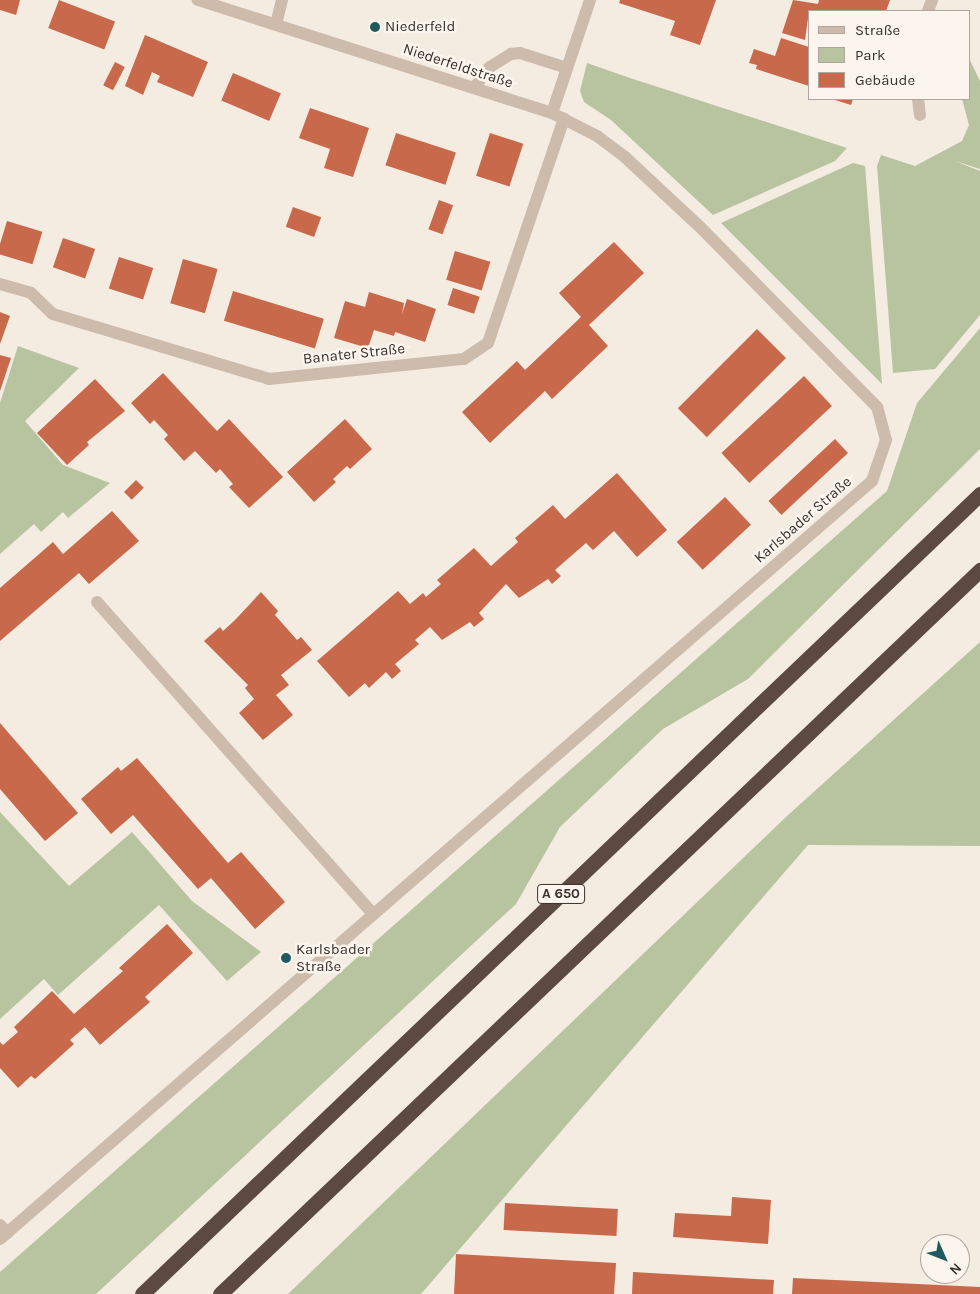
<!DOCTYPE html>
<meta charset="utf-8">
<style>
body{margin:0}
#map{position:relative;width:980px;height:1294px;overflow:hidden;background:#f4ebe1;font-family:Karla,sans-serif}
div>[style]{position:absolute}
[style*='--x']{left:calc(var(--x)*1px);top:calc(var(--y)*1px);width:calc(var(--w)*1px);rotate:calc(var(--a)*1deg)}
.green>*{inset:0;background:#b8c4a0}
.building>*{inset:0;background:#c8694b;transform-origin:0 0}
.lane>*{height:12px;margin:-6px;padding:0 6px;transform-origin:6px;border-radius:6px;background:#cdbbac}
.street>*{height:12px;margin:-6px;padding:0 6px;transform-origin:6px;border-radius:6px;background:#cdbbac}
.highway>*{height:15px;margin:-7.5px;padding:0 7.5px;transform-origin:7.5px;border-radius:7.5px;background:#5c4a42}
.dots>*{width:14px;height:14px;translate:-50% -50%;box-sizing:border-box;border:2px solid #fbf5ee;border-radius:50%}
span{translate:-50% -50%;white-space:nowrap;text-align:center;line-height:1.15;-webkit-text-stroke:5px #fbf5ee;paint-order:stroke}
.shield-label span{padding:1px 4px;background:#fbf5ee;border:1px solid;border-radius:4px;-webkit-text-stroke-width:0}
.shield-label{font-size:14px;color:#3b302b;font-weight:700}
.poi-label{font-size:15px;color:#3b302b}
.left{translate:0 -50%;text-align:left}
.street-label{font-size:15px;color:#3b302b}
.legend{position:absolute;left:808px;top:10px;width:162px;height:90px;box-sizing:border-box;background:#fbf5ee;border:1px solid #aea6a0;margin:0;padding:6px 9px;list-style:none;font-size:15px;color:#3b302b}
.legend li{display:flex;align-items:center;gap:10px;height:25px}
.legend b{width:25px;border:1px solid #aea6a0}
.north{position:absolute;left:920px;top:1234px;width:50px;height:50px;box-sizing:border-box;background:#fbf5ee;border:1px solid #aea6a0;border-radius:50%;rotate:134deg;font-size:14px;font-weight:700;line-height:20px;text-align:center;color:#3b302b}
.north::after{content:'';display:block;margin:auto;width:18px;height:22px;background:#1f5a5e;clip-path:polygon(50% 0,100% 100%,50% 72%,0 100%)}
</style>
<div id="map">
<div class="green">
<i style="clip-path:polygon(969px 58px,980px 81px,980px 169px,955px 161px,980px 171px,980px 315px,935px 369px,893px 373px,877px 166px,881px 155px,915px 166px,962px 141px,969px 125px,962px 99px,969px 99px)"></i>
<i style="clip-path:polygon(587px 63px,630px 78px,847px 148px,835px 161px,713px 215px,611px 120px,584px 102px,580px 91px)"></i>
<i style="clip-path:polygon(853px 163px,865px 166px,882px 384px,721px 223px)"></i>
<i style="clip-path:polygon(980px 328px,980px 449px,748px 679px,663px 729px,560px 827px,516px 904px,96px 1294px,0 1294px,0 1272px,887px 491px,917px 403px)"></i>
<i style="clip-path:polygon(18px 346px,79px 368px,25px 421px,63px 465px,110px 483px,68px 518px,63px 512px,41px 532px,34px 524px,0 554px,0 403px)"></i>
<i style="clip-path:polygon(980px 642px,980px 846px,808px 845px,421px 1294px,288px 1294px,787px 816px)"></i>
<i style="clip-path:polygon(0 812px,69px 886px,132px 832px,192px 901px,261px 952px,227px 981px,159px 905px,58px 995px,44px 979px,0 1019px)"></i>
</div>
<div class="building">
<i style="clip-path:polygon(0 0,20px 0,16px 15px,0 10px)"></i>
<i style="left:59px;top:0;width:60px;height:30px;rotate:21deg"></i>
<i style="clip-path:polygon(620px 0,716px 0,700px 45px,670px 35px,675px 21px,619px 3px)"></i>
<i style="clip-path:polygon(793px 0,818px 4px,819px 0,890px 0,886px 11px,809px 11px,805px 40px,782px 33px)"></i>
<i style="clip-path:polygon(145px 35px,208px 62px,193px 97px,157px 82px,160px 76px,152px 72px,143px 95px,125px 86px)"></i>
<i style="clip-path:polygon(781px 38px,809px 47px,809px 86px,756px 69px,757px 65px,749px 63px,754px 49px,775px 56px)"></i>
<i style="left:115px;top:62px;width:11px;height:26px;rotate:27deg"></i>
<i style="left:233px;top:73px;width:52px;height:30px;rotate:23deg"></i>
<i style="clip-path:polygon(832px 99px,853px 99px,851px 105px)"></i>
<i style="clip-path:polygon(310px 108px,369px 128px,353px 177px,324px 168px,330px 149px,299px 138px)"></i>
<i style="left:396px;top:133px;width:63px;height:34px;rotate:18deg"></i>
<i style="left:490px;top:133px;width:35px;height:45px;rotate:18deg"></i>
<i style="left:439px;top:200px;width:15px;height:31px;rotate:20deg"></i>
<i style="left:293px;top:207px;width:30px;height:21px;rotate:20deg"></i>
<i style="left:7px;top:221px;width:37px;height:34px;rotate:17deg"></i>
<i style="left:63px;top:238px;width:34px;height:31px;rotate:19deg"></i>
<i style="clip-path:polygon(614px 242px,644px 273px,589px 325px,608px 346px,552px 399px,545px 391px,490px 443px,462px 412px,517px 361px,525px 370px,581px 317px,559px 293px)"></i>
<i style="left:455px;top:251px;width:37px;height:30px;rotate:17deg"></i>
<i style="left:119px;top:257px;width:36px;height:33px;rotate:18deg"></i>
<i style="left:183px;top:259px;width:36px;height:46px;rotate:16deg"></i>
<i style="left:453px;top:288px;width:28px;height:18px;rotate:18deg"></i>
<i style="left:233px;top:291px;width:95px;height:31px;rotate:17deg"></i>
<i style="clip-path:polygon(369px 292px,404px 303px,402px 314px,407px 299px,436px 309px,425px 342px,395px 332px,394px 336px,374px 330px,368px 348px,334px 338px,345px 301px,365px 307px)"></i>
<i style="clip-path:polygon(0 312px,10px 316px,0 344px)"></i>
<i style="left:757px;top:329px;width:41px;height:112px;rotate:45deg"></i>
<i style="clip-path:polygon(0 355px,11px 358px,0 391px)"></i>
<i style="clip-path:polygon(163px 373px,217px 431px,229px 419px,283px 477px,249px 508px,229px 487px,233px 484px,220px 469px,216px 473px,195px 451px,184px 461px,164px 439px,168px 435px,154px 420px,150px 424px,131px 403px)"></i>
<i style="left:804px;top:376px;width:41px;height:113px;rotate:47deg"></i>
<i style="clip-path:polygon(95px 379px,125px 411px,87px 442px,89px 445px,67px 465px,37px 433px)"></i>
<i style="clip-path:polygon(345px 419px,372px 449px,350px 469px,347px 466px,333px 479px,336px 482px,314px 502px,287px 472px)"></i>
<i style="left:835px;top:439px;width:19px;height:91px;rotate:47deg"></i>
<i style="clip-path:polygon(617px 473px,667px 530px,637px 557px,614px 531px,593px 550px,586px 543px,555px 570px,561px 576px,552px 584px,548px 579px,519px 598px,506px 584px,479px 613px,484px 619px,474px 627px,470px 622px,442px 640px,430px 627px,415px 640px,419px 644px,395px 664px,401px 671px,392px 679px,386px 672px,369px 688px,365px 683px,349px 697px,317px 661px,398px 591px,410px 604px,423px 593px,426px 597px,441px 584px,437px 580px,474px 548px,491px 566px,518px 542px,515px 538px,553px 505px,565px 519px)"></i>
<i style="left:136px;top:480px;width:11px;height:17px;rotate:45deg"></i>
<i style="left:725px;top:497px;width:38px;height:66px;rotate:47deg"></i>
<i style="clip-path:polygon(112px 511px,139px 541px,89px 584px,79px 573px,0 641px,0 588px,53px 542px,63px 554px)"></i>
<i style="clip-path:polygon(261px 592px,278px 611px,275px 615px,282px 623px,297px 640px,301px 637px,312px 650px,281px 675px,289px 685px,276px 695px,293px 715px,263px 740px,239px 713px,254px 699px,245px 688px,248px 685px,204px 641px,220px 627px,223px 631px,235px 620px)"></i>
<i style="clip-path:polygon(0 723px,78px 813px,45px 841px,0 789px)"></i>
<i style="clip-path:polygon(137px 758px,228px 863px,241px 852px,285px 902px,255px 929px,211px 878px,198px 889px,133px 815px,111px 834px,81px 799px,118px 767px,121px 771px)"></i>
<i style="clip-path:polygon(167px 924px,193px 953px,145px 997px,150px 1002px,100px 1045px,85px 1027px,70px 1040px,74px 1044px,35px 1079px,31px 1076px,18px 1088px,0 1068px,0 1042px,3px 1045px,18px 1032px,14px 1027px,52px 991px,74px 1014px,123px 971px,119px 968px)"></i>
<i style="clip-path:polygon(732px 1197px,771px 1200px,768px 1244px,673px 1237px,675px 1213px,731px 1216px)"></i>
<i style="left:505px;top:1203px;width:113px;height:27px;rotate:3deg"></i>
<i style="clip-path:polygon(456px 1254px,616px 1263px,614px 1294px,454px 1294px)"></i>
<i style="clip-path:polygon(633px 1272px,774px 1280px,773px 1294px,632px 1294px)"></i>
<i style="clip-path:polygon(793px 1278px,980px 1287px,980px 1294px,792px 1294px)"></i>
</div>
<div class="lane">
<i style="--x:474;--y:88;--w:26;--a:-53"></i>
<i style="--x:490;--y:67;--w:25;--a:-32"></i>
<i style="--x:511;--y:54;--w:9;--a:-6"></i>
<i style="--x:520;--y:53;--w:49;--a:17.7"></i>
<i style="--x:97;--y:602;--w:417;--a:48.5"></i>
<i style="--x:0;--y:1225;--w:11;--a:49"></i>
</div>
<div class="street">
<i style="--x:928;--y:11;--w:12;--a:-70"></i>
<i style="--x:276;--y:24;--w:25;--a:-76"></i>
<i style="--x:918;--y:99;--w:16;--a:83"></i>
<i style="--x:552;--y:113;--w:119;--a:-71.4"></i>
<i style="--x:0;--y:284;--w:32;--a:16"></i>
<i style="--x:31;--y:293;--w:30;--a:44"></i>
<i style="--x:53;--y:314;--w:226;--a:16.7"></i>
<i style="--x:269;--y:379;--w:196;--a:-5.9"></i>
<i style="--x:464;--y:359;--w:29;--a:-34"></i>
<i style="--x:488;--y:343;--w:237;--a:-71.3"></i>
<i style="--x:0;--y:1239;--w:1155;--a:-41"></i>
<i style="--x:872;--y:481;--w:43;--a:-71.1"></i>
<i style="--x:886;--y:440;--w:34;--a:-105"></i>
<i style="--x:877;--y:407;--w:252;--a:-134.5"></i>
<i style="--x:700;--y:227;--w:103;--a:-137"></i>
<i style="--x:625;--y:157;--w:35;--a:-143"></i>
<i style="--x:597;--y:136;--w:51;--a:-152.9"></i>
<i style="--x:552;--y:113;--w:372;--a:-162.3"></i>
</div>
<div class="highway">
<i style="--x:142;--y:1294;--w:1159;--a:-43.67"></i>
<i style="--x:220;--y:1294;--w:1050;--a:-43.61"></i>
</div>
<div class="dots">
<i style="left:375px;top:27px;background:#1f5a5e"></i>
<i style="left:286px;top:958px;background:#1f5a5e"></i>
</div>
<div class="shield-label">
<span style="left:561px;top:894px">A 650</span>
</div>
<div class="poi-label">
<span class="left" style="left:385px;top:27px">Niederfeld</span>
<span class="left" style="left:296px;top:958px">Karlsbader<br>Straße</span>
</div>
<div class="street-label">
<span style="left:458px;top:66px;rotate:18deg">Niederfeldstraße</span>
<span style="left:354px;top:354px;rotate:-6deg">Banater Straße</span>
<span style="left:803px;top:520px;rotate:-41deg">Karlsbader Straße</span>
</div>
<ul class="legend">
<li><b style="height:6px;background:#cdbbac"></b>Straße</li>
<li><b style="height:14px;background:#b8c4a0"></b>Park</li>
<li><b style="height:14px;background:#c8694b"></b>Gebäude</li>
</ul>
<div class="north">N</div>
</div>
